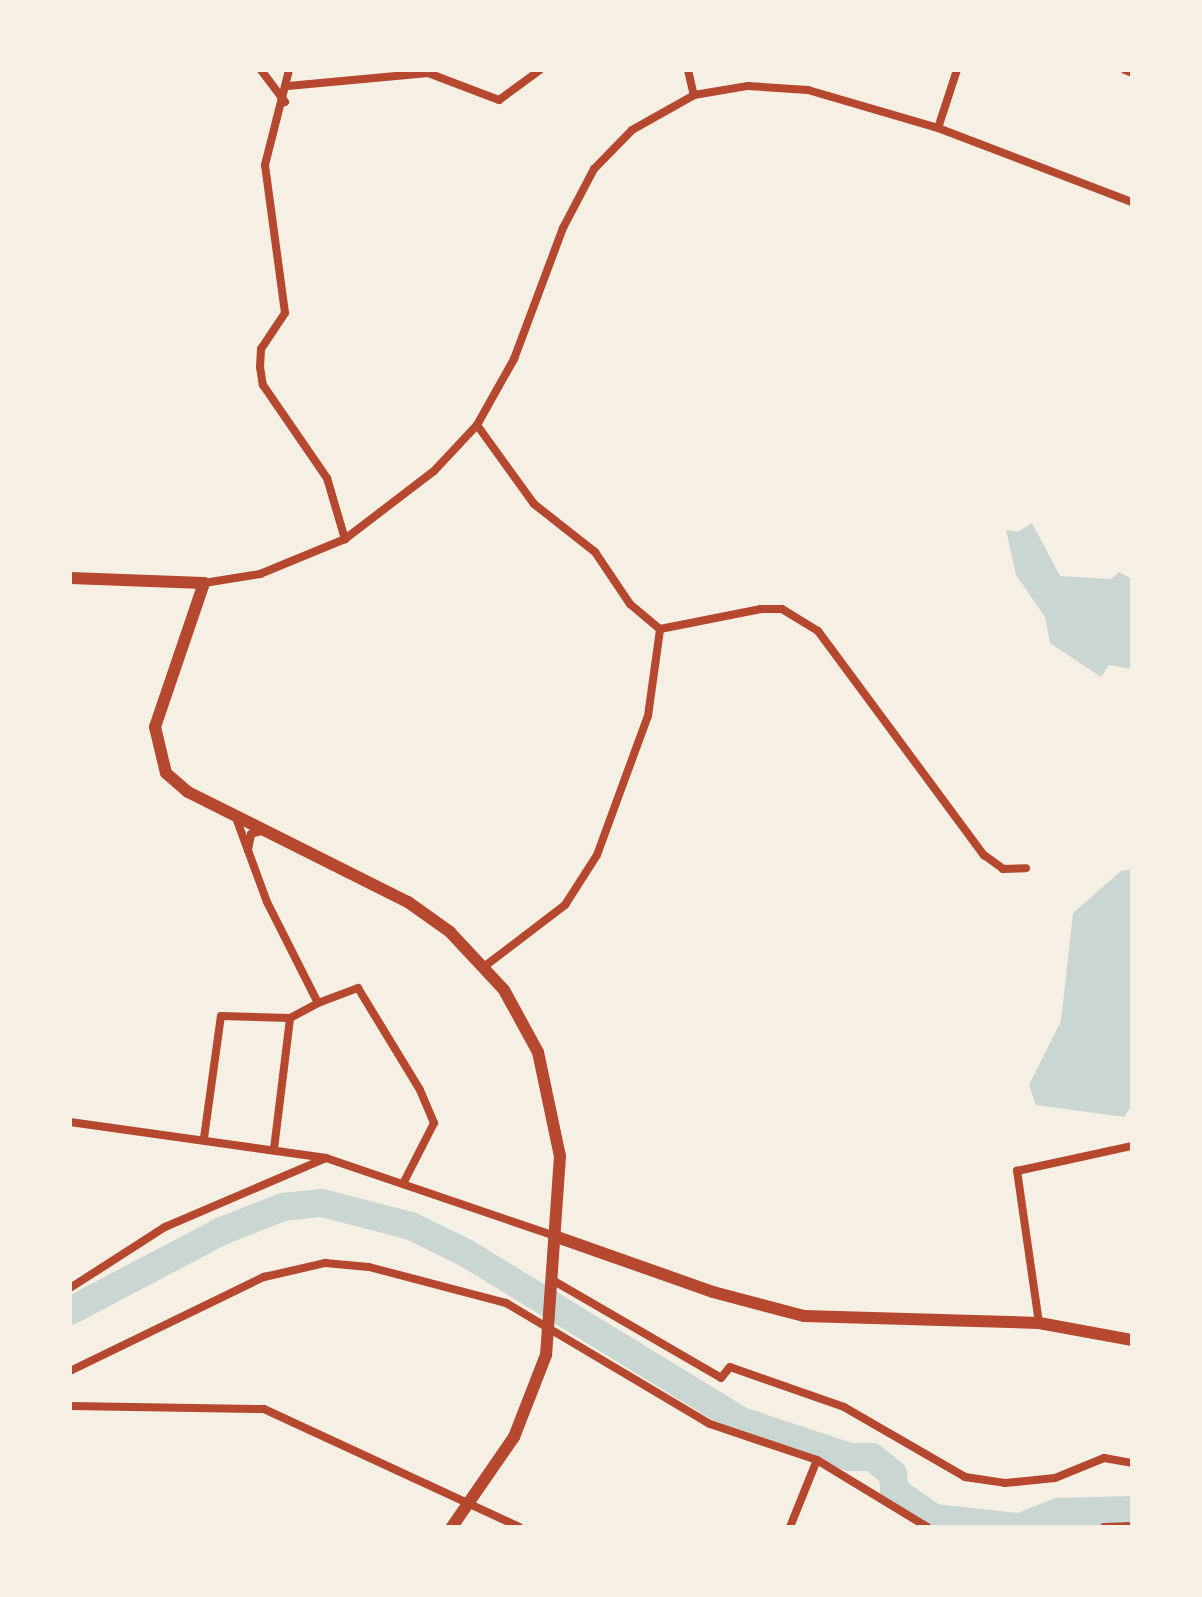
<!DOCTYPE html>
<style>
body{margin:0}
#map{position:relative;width:1202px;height:1597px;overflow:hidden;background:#f6efe4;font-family:"Source Serif 4",serif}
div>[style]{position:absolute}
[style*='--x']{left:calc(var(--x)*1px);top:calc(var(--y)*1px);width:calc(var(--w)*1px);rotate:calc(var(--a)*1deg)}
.water>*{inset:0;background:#c9d6d2}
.river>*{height:28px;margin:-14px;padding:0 14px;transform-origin:14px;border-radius:14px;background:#c9d6d2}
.minor>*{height:8px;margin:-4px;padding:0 4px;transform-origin:4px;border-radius:4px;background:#b5482f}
.primary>*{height:12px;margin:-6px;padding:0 6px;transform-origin:6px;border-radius:6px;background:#b5482f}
span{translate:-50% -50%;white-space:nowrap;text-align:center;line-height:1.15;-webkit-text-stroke:8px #f6efe4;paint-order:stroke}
.frame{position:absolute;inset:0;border:72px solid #f6efe4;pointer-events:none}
</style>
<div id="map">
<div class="water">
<i style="clip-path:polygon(1032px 523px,1060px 576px,1111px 579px,1119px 572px,1132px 579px,1132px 669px,1109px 665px,1101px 677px,1050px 643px,1045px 617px,1016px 575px,1006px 530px,1018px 532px)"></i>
<i style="clip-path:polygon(1132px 869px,1132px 1105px,1124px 1117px,1036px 1105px,1029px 1085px,1061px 1021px,1073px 913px,1121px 871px)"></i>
</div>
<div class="river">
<i style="--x:70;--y:1311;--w:172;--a:-27.8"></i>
<i style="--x:222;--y:1231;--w:66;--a:-21.5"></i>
<i style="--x:283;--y:1207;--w:39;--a:-6"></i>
<i style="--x:322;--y:1203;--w:92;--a:14.5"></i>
<i style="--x:411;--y:1226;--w:61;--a:26.1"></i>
<i style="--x:466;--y:1253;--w:322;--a:31.4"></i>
<i style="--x:741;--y:1421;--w:115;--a:18.3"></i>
<i style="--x:850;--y:1457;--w:22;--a:0"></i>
<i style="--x:872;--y:1457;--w:27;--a:39"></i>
<i style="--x:893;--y:1474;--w:16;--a:86"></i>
<i style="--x:894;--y:1490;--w:49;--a:35"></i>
<i style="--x:934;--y:1518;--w:84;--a:6.1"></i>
<i style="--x:1020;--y:1527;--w:41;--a:-21.5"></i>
<i style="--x:1058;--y:1512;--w:74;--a:-1.5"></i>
</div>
<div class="minor">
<i style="--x:261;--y:70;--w:40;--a:53"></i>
<i style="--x:289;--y:70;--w:98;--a:104.2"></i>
<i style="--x:265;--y:165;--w:149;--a:82.3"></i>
<i style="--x:285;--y:313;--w:43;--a:123.7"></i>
<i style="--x:261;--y:349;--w:18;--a:93"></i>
<i style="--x:260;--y:367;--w:18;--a:81"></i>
<i style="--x:263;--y:385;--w:113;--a:55.5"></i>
<i style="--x:327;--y:478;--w:64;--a:73.6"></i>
<i style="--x:688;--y:70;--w:26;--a:77"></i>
<i style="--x:1125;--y:70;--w:8;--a:23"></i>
<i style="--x:288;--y:86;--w:141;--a:-5.3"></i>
<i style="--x:428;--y:73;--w:76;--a:20.8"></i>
<i style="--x:499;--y:100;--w:51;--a:-36.2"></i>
<i style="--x:938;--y:128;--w:61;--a:-71.9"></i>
<i style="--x:477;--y:425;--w:97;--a:54.2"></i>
<i style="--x:534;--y:504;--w:78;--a:38.2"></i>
<i style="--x:595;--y:552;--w:63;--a:56.1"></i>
<i style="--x:630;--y:604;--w:39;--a:40"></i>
<i style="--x:660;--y:629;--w:103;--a:-11.2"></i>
<i style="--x:761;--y:609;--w:21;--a:0"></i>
<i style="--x:782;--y:609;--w:42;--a:31.4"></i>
<i style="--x:818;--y:631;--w:279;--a:53.5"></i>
<i style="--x:984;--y:855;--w:24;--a:36"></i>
<i style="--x:1003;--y:869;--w:23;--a:-2"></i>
<i style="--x:204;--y:583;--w:57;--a:-9.1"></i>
<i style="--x:260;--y:574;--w:92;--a:-22.4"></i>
<i style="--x:345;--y:539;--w:112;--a:-37.4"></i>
<i style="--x:434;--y:471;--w:63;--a:-46.9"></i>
<i style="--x:477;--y:425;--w:76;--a:-60.7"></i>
<i style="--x:514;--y:359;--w:140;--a:-69.5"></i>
<i style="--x:563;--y:228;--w:67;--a:-62.3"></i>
<i style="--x:594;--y:169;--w:54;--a:-45.7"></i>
<i style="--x:632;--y:130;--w:71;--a:-29.4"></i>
<i style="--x:694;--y:95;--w:55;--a:-9.5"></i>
<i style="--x:748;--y:86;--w:60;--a:3.8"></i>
<i style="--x:808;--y:90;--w:135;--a:16.3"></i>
<i style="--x:938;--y:128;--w:208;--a:20.9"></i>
<i style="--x:235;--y:815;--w:93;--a:69.8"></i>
<i style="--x:267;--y:902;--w:113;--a:63.2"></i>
<i style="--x:318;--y:1003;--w:43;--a:-20.6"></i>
<i style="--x:358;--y:988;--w:119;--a:58.7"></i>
<i style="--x:420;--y:1090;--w:36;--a:67"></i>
<i style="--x:434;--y:1123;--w:66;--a:117"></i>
<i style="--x:248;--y:850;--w:16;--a:-79"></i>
<i style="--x:251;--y:834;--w:15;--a:-16"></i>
<i style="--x:485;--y:966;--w:101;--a:-37.3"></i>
<i style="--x:565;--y:905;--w:59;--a:-57.4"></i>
<i style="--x:597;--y:855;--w:148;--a:-69.9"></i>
<i style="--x:648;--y:716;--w:88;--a:-82.1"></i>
<i style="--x:70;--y:1122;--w:259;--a:8"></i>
<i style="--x:326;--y:1158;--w:242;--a:18.8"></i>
<i style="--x:204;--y:1138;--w:123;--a:-82.1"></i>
<i style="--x:221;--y:1016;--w:69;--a:1.7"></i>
<i style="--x:290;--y:1018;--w:32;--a:-28"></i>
<i style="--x:274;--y:1149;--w:132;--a:-83"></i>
<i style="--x:554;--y:1281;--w:193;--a:30.1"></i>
<i style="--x:721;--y:1378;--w:14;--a:-51"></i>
<i style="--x:730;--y:1367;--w:121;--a:19.3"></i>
<i style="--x:844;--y:1407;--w:140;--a:30"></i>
<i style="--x:965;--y:1477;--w:40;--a:8.5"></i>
<i style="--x:1005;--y:1483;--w:50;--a:-5.7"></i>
<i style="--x:1055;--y:1478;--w:53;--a:-22.2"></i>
<i style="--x:1104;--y:1458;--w:28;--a:10"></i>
<i style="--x:70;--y:1288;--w:113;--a:-32.7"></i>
<i style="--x:165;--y:1227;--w:175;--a:-23.2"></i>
<i style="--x:1039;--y:1323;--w:154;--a:-98.2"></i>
<i style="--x:1017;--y:1171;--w:118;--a:-12.3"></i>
<i style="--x:70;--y:1371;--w:216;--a:-25.9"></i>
<i style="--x:264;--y:1277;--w:63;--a:-12.9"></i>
<i style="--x:325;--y:1263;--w:44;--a:5.2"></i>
<i style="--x:369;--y:1267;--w:142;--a:14.7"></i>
<i style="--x:506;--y:1303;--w:237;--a:30.7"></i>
<i style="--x:710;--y:1424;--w:113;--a:18.6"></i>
<i style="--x:817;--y:1460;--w:129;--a:31.3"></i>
<i style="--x:70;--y:1406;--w:194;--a:0.9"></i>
<i style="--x:264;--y:1409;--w:281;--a:24.8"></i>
<i style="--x:790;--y:1527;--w:72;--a:-68.1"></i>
<i style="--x:1104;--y:1527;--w:28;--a:-2"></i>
</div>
<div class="primary">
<i style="--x:70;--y:578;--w:134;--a:2.1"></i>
<i style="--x:204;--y:583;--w:152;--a:108.8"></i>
<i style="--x:155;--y:727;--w:47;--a:76.6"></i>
<i style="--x:166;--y:773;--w:29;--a:41"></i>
<i style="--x:188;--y:792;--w:246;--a:26.6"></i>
<i style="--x:408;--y:902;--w:52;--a:35.5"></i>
<i style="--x:450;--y:932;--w:79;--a:47"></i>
<i style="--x:504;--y:990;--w:71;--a:61.3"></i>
<i style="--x:538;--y:1052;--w:106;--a:78.1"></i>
<i style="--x:560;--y:1156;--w:199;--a:94"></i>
<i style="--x:546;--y:1355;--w:88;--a:111.3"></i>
<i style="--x:514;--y:1437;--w:109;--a:124.6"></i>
<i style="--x:557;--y:1237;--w:165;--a:19.4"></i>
<i style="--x:713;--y:1292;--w:94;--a:14.8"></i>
<i style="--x:804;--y:1316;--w:235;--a:1.7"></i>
<i style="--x:1039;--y:1323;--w:95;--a:10.4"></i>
</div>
<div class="frame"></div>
</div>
